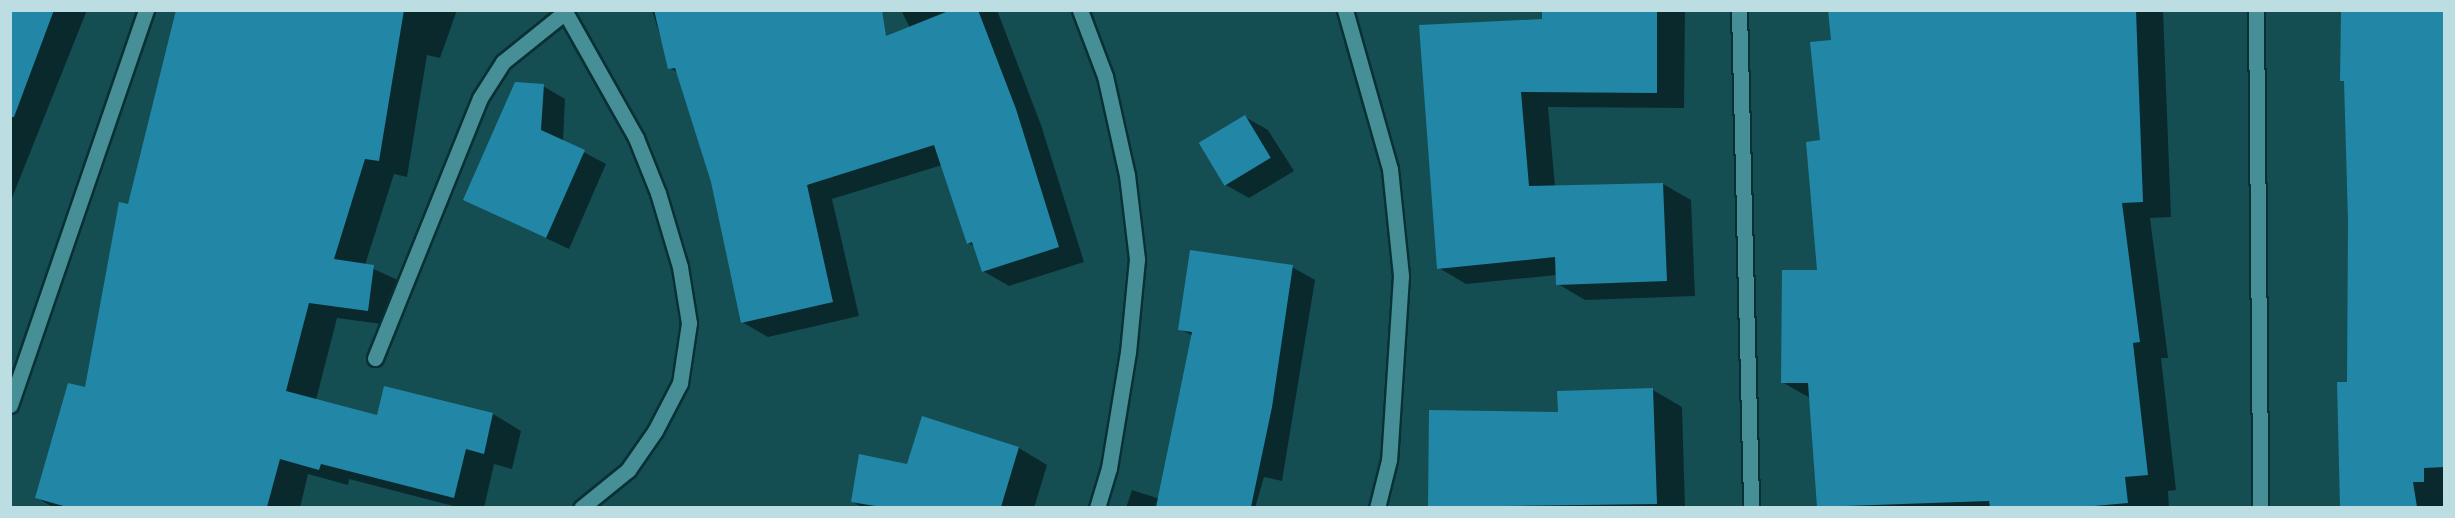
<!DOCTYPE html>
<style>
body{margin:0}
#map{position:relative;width:2455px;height:518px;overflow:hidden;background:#144e53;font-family:Signika,sans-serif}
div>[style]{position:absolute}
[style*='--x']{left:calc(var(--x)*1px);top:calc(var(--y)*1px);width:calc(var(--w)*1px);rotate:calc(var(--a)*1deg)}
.shadow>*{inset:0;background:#0007}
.building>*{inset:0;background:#2286a6;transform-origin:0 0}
.roads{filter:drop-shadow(2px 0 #093135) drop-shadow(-2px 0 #093135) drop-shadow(0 2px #093135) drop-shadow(0 -2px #093135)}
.service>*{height:15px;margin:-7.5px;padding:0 7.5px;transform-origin:7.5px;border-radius:7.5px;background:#478f96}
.minor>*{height:15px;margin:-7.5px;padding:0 7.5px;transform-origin:7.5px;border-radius:7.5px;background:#478f96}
span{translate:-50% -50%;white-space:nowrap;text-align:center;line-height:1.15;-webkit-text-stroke:6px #034348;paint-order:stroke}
.frame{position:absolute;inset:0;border:12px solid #bcdee2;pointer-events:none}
</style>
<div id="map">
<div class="shadow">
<i style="clip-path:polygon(10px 10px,87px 10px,10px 203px)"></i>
<i style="clip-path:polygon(178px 10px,457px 10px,440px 58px,427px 55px,407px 177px,394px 174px,365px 265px,402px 282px,396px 326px,337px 318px,316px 400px,378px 416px,493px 414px,521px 431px,512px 469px,494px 464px,484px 508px,461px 508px,349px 479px,348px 485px,308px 474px,300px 508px,54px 508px,36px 497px,86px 389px)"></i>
<i style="clip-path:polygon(652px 10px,784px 10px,858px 48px,910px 28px,901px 10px,997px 10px,1041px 125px,1084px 262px,1009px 286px,983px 271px,976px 247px,968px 243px,942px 165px,832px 199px,859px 316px,768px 337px,742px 322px,723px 217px,678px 73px,670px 68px)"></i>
<i style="clip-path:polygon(1543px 10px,1685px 10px,1684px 108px,1548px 107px,1555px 187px,1663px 184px,1691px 200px,1695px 296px,1585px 300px,1558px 284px,1557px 275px,1466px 284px,1439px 268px,1543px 20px)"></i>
<i style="clip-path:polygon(1829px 10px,2163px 10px,2171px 217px,2150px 218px,2168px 358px,2161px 358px,2176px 490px,2168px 491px,2169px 508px,1818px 508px,1810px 398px,1782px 382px,1819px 272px,1822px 142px,1833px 41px)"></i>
<i style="clip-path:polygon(2444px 10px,2444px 508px,2342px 508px,2339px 384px,2349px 383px,2349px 221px,2345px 82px,2341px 80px)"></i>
<i style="clip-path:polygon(543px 86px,565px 99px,563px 141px,606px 164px,569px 249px,465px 200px)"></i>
<i style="clip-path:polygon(1245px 117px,1268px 130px,1294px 171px,1249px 198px,1226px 185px)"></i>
<i style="clip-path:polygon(1292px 267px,1315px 280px,1282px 481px,1264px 477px,1255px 508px,1126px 508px,1132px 490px,1160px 499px,1193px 336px,1180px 329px)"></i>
<i style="clip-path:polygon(1653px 390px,1682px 407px,1685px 508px,1430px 508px,1431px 411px,1559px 414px)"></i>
<i style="clip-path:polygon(923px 418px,1019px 448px,1047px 465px,1034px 508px,863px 508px,853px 502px,909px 466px)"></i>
</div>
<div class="building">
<i style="clip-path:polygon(10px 10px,54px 10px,14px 117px,10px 117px)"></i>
<i style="clip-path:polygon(176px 10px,404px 10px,379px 161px,365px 159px,334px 259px,374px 265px,368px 311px,309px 303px,286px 391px,377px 415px,384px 386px,493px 413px,484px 454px,466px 449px,454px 498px,321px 464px,319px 470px,280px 459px,267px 507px,67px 507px,35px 498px,68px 383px,85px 387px,119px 202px,128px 204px)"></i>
<i style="clip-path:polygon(654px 10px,882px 10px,886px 36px,951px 10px,978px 10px,1016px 109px,1059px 247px,982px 272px,972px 242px,967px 244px,934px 145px,807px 185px,833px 302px,741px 323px,711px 182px,675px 68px,668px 69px)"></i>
<i style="clip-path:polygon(1542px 10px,1657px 10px,1657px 93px,1521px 92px,1529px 186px,1663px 183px,1667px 281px,1556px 285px,1555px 257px,1437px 269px,1419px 25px,1542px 19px)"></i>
<i style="clip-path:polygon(1828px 10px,2136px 10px,2143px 202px,2122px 203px,2140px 342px,2133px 343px,2148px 475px,2125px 477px,2128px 503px,2083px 507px,1990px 507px,1989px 501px,1817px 507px,1808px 383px,1781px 383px,1782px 270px,1817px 270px,1806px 142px,1820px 140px,1810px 42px,1831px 40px)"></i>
<i style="clip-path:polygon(2341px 10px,2445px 10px,2445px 467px,2424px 468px,2424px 482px,2413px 482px,2417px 507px,2340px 507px,2337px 382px,2347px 382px,2348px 221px,2344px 81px,2340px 81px)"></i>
<i style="clip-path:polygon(515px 82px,544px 84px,541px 130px,585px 150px,546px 238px,463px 200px)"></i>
<i style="left:1245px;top:115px;width:50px;height:54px;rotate:59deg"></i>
<i style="clip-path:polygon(1190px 250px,1293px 265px,1272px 407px,1251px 507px,1156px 507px,1192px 332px,1178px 330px)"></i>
<i style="clip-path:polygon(1653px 388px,1657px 504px,1428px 507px,1429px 410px,1558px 412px,1557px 391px)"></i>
<i style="clip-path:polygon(922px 416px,1019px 447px,1001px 507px,881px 507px,851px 502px,859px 454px,907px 464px)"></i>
</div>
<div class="roads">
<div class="service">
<i style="--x:375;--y:358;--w:280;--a:-68"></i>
<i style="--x:480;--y:98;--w:43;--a:-57.4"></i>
<i style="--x:503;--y:62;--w:78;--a:-38.8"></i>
</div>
<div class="minor">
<i style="--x:564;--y:10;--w:147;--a:60.6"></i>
<i style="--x:636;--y:138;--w:59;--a:68.2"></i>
<i style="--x:658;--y:193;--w:77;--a:73.4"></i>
<i style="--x:680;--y:267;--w:57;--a:80.9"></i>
<i style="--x:689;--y:323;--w:61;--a:98.5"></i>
<i style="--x:680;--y:383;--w:54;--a:117.5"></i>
<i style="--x:655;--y:431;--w:47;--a:124.7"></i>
<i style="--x:628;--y:470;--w:60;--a:141"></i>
<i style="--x:1080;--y:10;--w:71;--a:69.3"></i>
<i style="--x:1105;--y:76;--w:101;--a:77.5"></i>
<i style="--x:1127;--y:175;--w:85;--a:83.2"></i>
<i style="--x:1137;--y:259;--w:93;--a:95.5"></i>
<i style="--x:1128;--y:352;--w:118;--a:99.3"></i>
<i style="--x:1109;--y:468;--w:42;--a:106.7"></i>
<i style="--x:1345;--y:10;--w:165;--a:74.2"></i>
<i style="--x:1390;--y:169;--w:108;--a:84.1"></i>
<i style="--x:1401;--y:276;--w:184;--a:93.7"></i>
<i style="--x:1389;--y:460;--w:49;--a:104"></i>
<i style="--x:1739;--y:10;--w:498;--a:88.6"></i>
<i style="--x:2256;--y:10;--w:498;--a:89.5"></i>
<i style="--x:10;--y:405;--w:418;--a:-71"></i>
</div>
</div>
<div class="frame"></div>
</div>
